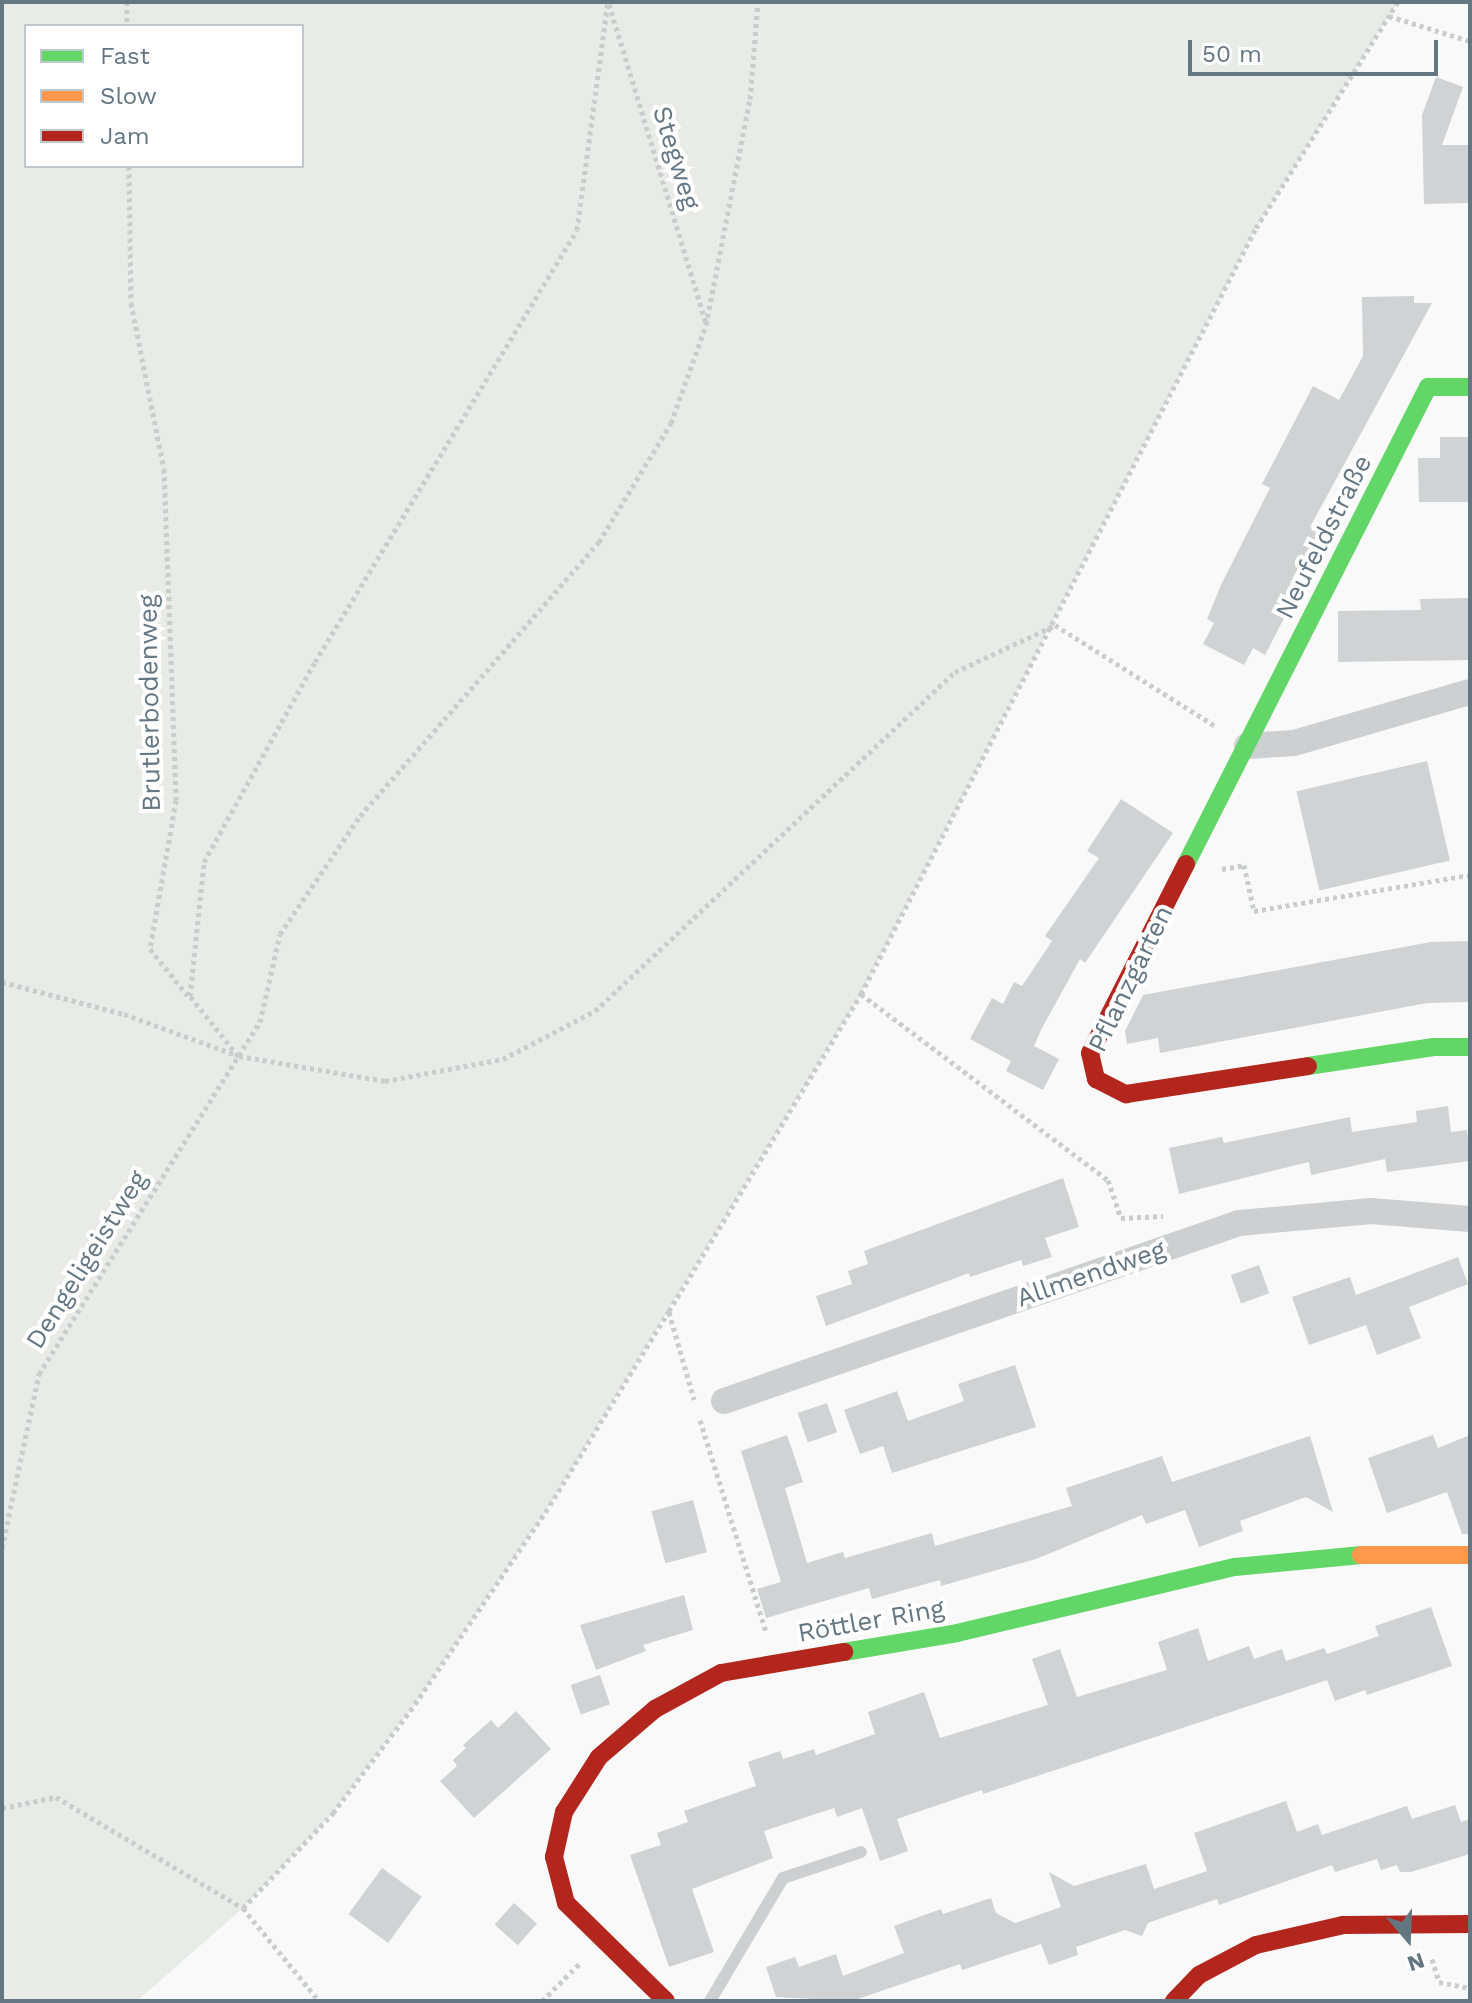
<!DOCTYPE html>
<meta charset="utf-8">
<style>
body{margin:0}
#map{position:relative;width:1472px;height:2003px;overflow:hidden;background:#f9f9f9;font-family:"Work Sans",sans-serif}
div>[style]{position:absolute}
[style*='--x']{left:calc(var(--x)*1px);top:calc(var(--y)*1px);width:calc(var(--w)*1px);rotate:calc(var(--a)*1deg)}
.green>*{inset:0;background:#e8ebe6}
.building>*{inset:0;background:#d0d2d3;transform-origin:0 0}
.path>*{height:5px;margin-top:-2.5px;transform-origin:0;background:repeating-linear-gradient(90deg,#cbcccd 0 4px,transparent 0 8px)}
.lane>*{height:12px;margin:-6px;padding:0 6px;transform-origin:6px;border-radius:6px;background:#cecfd0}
.street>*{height:26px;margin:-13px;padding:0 13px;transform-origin:13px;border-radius:13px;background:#cecfd0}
.fast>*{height:18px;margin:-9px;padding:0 9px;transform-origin:9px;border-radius:9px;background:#63d668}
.slow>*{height:18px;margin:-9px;padding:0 9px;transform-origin:9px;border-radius:9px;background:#ff974d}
.jam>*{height:18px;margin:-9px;padding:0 9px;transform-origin:9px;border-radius:9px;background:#b3261e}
span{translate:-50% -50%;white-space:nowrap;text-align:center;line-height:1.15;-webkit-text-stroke:8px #fff;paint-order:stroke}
.street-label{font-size:26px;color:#657683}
.frame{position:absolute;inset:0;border:4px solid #657683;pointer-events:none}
.legend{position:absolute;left:24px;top:24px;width:280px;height:144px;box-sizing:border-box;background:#fff;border:2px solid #c1c8cd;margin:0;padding:10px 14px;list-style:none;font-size:24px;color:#657683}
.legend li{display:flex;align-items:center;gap:16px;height:40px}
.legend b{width:40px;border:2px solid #c1c8cd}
.north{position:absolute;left:1368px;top:1899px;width:80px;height:80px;-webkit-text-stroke:6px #fff;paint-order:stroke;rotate:161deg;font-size:22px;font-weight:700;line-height:32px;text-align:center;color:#657683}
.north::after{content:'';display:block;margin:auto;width:28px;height:36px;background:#657683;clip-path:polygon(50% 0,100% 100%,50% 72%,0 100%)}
.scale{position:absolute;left:1188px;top:40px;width:250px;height:36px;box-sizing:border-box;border:4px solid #657683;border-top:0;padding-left:10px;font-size:24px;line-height:28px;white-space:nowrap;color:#657683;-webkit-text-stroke:6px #fff;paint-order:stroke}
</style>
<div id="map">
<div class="green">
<i style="clip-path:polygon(evenodd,2px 2px,1398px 2px,1256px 228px,861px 994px,550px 1505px,415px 1704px,333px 1813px,243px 1908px,137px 2001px,2px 2001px,2px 2px,26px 26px,302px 26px,302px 166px,26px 166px,26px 26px)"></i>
</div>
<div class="building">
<i style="clip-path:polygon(1436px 77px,1463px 87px,1442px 145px,1470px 145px,1470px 203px,1424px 204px,1422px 115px)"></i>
<i style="clip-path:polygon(1414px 296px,1414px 303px,1432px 303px,1310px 527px,1327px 535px,1265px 655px,1253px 648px,1244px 665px,1203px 644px,1214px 623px,1207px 619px,1221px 585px,1270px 488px,1262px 484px,1313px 386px,1339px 400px,1363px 356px,1362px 297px)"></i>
<i style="clip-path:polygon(1440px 437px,1470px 437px,1470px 502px,1419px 502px,1418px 458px,1440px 458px)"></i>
<i style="clip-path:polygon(1470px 598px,1470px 660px,1338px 662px,1338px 611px,1421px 610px,1420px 599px)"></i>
<i style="left:1427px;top:761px;width:102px;height:134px;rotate:77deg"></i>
<i style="clip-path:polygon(1121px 799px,1173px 833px,1085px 963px,1080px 959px,1041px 1030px,1034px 1046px,1059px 1059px,1043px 1090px,1006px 1071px,1011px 1061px,970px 1039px,992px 998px,1003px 1004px,1014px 982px,1022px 986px,1052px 941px,1045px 936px,1099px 858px,1087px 851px)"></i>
<i style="clip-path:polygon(1470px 941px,1470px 1002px,1427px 1003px,1160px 1053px,1158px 1038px,1127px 1044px,1125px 1031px,1143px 995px,1431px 942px)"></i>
<i style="clip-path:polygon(1448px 1106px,1451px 1132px,1467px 1130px,1470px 1161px,1387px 1172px,1385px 1159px,1311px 1175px,1309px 1162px,1179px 1194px,1169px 1148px,1222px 1137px,1224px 1143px,1350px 1117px,1352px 1132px,1417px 1122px,1416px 1111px)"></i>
<i style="clip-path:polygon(1063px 1178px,1079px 1227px,1045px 1238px,1052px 1257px,1023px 1266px,1021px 1260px,970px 1277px,969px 1273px,826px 1326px,816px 1296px,852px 1284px,848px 1271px,868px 1264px,864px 1251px)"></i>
<i style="clip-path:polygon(1458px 1257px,1468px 1284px,1409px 1307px,1421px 1338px,1377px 1355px,1366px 1325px,1309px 1345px,1292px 1297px,1350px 1277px,1356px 1295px)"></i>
<i style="left:1259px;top:1265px;width:30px;height:30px;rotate:70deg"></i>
<i style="clip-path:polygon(1015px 1365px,1036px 1427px,892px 1473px,883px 1446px,860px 1454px,844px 1410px,897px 1391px,908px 1421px,964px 1401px,958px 1384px)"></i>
<i style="left:827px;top:1403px;width:31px;height:31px;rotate:71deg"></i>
<i style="clip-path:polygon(787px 1435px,803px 1482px,785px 1488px,807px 1563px,843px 1552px,845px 1558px,932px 1533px,935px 1546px,1010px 1524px,1072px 1506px,1066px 1488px,1162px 1456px,1172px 1482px,1310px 1436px,1333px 1512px,1306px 1497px,1240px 1521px,1243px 1531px,1199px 1547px,1185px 1510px,1146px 1524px,1142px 1515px,1036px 1559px,941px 1586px,940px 1580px,872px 1599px,869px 1588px,766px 1618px,757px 1589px,781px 1582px,741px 1451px)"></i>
<i style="clip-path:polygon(1433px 1435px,1438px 1448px,1470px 1435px,1470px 1534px,1462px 1534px,1447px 1492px,1387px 1513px,1368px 1458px)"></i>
<i style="left:693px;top:1500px;width:54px;height:43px;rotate:75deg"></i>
<i style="clip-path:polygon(684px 1595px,693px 1630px,643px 1645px,646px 1651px,596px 1670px,580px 1625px)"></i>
<i style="clip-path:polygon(1431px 1607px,1452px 1666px,1367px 1695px,1365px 1690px,1335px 1701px,1327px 1680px,983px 1794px,982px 1790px,897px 1819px,908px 1851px,880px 1861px,862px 1808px,837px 1817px,834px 1808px,764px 1831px,773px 1858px,692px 1889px,714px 1952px,669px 1967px,630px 1855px,661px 1845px,657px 1833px,688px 1822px,684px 1811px,756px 1786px,748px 1762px,780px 1751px,783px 1759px,814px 1749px,816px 1755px,875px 1734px,868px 1712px,924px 1692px,940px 1738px,1048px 1705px,1032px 1659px,1060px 1649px,1077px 1697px,1167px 1670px,1158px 1642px,1198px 1628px,1208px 1661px,1249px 1646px,1254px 1659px,1282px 1649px,1286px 1661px,1324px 1648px,1327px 1654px,1379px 1636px,1375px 1626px)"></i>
<i style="left:600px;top:1675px;width:31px;height:31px;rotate:71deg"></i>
<i style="clip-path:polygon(516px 1711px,551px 1749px,474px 1818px,440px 1781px,457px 1766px,453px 1760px,466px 1748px,463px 1745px,491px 1720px,498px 1728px)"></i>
<i style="clip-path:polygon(1286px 1801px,1297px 1832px,1318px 1824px,1322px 1835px,1407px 1806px,1412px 1819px,1455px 1805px,1461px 1822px,1470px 1819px,1470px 1854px,1411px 1872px,1400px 1872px,1397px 1865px,1381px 1870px,1377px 1859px,1335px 1872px,1332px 1865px,1219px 1905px,1217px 1899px,1159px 1919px,1148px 1923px,1142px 1936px,1125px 1930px,1076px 1947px,1078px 1955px,1049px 1965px,1041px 1944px,962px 1970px,960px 1964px,852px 2001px,776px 1997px,766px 1967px,795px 1957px,799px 1967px,836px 1954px,843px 1976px,904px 1953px,894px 1926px,941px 1909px,943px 1914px,991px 1898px,996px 1913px,1015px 1923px,1061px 1907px,1049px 1872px,1074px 1886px,1146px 1864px,1154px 1889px,1207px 1871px,1194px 1833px)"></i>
<i style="left:382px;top:1868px;width:49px;height:57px;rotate:36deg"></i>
<i style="left:514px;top:1903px;width:31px;height:29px;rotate:42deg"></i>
</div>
<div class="path">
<i style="--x:127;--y:2;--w:24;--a:90"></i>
<i style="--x:1398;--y:2;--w:17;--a:123"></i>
<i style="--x:1389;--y:16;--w:85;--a:17.2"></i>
<i style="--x:609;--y:4;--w:334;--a:73.1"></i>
<i style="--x:129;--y:166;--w:137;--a:89.2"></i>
<i style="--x:131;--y:303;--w:169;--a:78.8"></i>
<i style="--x:164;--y:469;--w:331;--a:87.9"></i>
<i style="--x:176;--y:800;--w:151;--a:99.9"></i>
<i style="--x:150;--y:949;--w:62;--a:50.9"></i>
<i style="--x:1055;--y:625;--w:191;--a:32.2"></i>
<i style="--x:1222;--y:869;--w:22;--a:-10"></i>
<i style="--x:1244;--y:865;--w:47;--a:77.7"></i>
<i style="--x:1254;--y:911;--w:219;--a:-9.5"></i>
<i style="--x:2;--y:982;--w:126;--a:14.7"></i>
<i style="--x:124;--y:1014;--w:122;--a:20.1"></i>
<i style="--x:239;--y:1056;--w:148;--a:9.7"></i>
<i style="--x:385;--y:1081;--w:120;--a:-10.6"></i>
<i style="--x:503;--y:1059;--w:104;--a:-27.6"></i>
<i style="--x:595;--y:1011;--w:494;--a:-43.3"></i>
<i style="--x:955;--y:672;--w:108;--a:-25.1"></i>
<i style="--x:861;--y:994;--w:309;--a:37"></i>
<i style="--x:1108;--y:1180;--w:40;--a:71.1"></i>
<i style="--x:1121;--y:1218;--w:42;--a:-2.7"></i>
<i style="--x:238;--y:1056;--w:77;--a:-128.7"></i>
<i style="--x:190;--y:996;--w:135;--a:-84"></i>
<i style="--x:204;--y:862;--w:229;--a:-61"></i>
<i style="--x:315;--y:662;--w:505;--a:-58.76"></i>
<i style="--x:577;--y:230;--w:230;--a:-82.3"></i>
<i style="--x:669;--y:1312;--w:91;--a:74"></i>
<i style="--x:700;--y:1420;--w:222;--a:72.7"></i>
<i style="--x:2;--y:1548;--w:178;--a:-78"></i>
<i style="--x:39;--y:1374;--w:416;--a:-57.9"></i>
<i style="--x:260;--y:1022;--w:90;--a:-77.2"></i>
<i style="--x:280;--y:934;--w:143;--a:-55.9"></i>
<i style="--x:360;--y:816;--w:364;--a:-48.9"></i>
<i style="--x:599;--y:542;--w:139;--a:-58.8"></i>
<i style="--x:671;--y:423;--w:104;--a:-70.3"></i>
<i style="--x:706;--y:325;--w:230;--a:-79"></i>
<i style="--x:750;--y:99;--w:97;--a:-85.3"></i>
<i style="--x:2;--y:1808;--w:55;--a:-11.5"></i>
<i style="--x:56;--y:1797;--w:217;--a:30.7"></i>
<i style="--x:243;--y:1908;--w:120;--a:50.7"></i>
<i style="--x:243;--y:1908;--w:131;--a:-46.5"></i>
<i style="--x:333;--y:1813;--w:136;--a:-53"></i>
<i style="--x:415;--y:1704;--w:240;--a:-55.8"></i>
<i style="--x:550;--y:1505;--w:228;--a:-58.5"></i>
<i style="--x:669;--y:1311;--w:371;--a:-58.8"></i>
<i style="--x:861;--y:994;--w:862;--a:-62.72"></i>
<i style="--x:1256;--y:228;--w:250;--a:-57.9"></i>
<i style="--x:1432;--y:1959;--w:24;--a:73"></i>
<i style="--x:1439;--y:1982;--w:32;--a:11"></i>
<i style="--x:542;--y:2001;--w:55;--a:-45"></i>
</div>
<div class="lane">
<i style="--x:710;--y:2001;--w:143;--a:-59.3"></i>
<i style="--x:783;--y:1878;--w:82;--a:-18.4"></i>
</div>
<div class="street">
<i style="--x:1247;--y:746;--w:47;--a:-3.7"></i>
<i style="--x:1294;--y:743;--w:183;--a:-16.2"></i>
<i style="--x:724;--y:1401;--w:545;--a:-19.07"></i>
<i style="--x:1239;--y:1223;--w:133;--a:-5.2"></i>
<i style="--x:1371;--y:1211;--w:99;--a:4.6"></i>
</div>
<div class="fast">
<i style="--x:1186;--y:864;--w:535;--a:-63.1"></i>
<i style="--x:1428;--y:387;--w:42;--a:0"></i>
<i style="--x:1308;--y:1066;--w:127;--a:-8.6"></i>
<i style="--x:1434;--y:1047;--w:36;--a:0"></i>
<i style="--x:844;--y:1652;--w:115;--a:-9.5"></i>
<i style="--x:957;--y:1633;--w:286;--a:-13.4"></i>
<i style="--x:1235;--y:1567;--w:127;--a:-5.4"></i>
</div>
<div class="slow">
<i style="--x:1361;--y:1555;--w:109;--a:0"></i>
</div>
<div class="jam">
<i style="--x:1186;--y:864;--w:212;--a:116.9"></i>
<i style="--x:1090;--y:1053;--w:27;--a:77"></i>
<i style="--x:1096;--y:1079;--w:34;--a:27"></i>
<i style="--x:1126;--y:1094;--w:184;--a:-8.7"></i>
<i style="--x:666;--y:2001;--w:140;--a:-135.6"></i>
<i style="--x:566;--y:1903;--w:48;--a:-104.6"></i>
<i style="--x:554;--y:1857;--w:46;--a:-77.5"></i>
<i style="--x:564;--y:1812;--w:65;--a:-57.5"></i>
<i style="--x:599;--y:1757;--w:74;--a:-40.6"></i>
<i style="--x:655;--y:1709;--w:75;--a:-28.6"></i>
<i style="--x:721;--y:1673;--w:125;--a:-9.7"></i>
<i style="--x:1174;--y:2001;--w:36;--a:-46"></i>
<i style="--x:1199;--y:1975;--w:64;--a:-27.8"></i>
<i style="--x:1256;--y:1945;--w:89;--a:-12.9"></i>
<i style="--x:1343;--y:1925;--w:127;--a:-0.5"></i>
</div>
<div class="street-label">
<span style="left:676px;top:158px;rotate:73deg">Stegweg</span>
<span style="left:1324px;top:537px;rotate:-63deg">Neufeldstraße</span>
<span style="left:150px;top:703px;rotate:-91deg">Brutlerbodenweg</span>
<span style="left:1131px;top:979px;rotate:-64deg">Pflanzgarten</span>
<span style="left:87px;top:1260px;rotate:-58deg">Dengeligeistweg</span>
<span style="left:1091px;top:1274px;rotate:-19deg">Allmendweg</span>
<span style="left:871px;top:1621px;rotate:-10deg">Röttler Ring</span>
</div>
<div class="frame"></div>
<ul class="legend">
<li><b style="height:10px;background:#63d668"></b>Fast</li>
<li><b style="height:10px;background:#ff974d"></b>Slow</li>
<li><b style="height:10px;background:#b3261e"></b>Jam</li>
</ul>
<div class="north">N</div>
<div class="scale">50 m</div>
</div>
